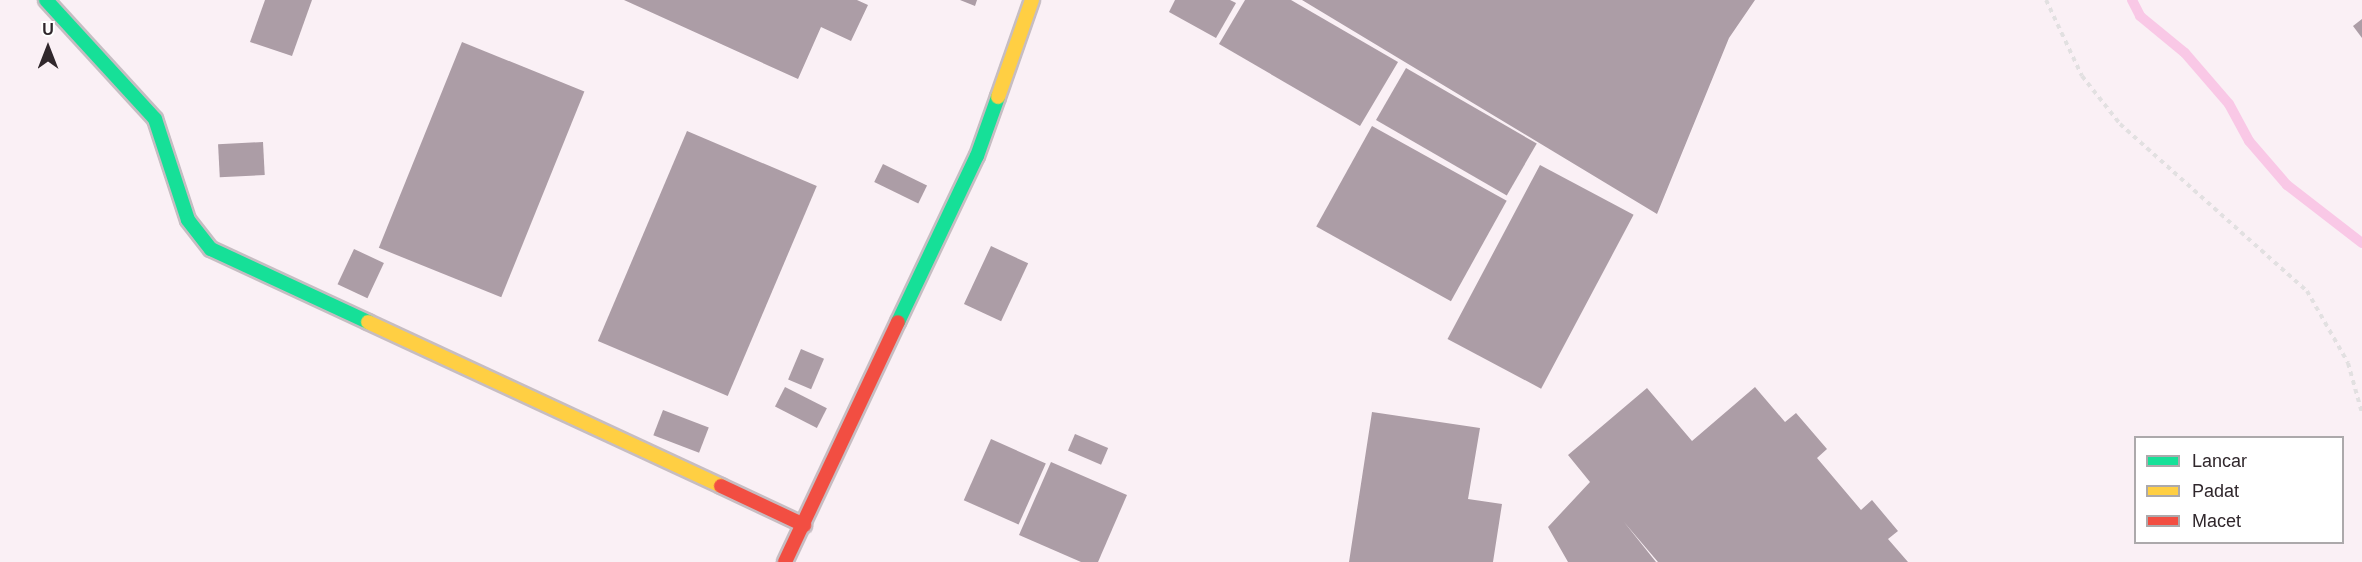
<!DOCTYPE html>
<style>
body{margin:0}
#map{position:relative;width:2362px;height:562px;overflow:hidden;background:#faf0f5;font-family:Arial,sans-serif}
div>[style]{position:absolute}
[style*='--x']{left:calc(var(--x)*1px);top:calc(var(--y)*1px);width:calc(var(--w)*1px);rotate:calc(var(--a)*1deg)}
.stream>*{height:10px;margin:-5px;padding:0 5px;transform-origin:5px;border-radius:5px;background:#f9c8e6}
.building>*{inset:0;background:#ac9da6;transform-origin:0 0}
.path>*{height:4px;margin-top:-2px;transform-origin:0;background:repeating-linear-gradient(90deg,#e2e0e1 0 4.5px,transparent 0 9px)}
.roads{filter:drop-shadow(2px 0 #c6bdc2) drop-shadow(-2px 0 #c6bdc2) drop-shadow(0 2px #c6bdc2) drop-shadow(0 -2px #c6bdc2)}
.fast>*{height:14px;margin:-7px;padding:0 7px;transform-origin:7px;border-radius:7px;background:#16e098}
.slow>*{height:14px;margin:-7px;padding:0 7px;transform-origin:7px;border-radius:7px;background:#ffcf43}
.jam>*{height:14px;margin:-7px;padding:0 7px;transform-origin:7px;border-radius:7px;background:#f24e42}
span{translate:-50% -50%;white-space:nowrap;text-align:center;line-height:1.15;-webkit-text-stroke:6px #fff;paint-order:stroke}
.legend{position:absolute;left:2134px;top:436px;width:210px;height:108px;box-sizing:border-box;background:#fff;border:2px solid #aca9ab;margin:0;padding:8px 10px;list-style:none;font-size:18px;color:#30272c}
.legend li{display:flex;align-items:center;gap:12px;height:30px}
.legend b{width:30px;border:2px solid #aca9ab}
.north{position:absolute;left:18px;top:18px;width:60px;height:60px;-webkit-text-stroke:4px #fff;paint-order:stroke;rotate:0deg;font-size:16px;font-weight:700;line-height:24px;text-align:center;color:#30272c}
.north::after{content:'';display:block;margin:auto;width:21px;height:27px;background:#30272c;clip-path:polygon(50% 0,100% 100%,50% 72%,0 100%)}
</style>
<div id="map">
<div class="stream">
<i style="--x:2132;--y:0;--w:18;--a:63"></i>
<i style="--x:2140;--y:16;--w:58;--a:39.4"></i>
<i style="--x:2185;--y:53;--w:67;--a:49.2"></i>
<i style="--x:2229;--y:104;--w:42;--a:61.6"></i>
<i style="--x:2249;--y:141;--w:58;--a:49.2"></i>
<i style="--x:2287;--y:185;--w:95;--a:37.7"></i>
</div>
<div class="building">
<i style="clip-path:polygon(265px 0,312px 0,292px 56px,250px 42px)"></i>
<i style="clip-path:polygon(624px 0,857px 0,868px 5px,851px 41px,821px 27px,798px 79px)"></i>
<i style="clip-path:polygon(960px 0,977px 0,975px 6px)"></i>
<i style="clip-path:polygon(1175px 0,1230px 0,1236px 3px,1216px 38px,1169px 12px)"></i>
<i style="clip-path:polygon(1245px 0,1291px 0,1398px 62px,1360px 126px,1219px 44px)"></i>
<i style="clip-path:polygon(1302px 0,1755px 0,1729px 38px,1657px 214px)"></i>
<i style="clip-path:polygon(2362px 19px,2362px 38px,2353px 26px)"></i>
<i style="left:462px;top:42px;width:132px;height:222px;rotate:22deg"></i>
<i style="left:1406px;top:68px;width:151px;height:60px;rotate:30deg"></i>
<i style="left:1372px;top:126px;width:154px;height:115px;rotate:29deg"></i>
<i style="left:687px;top:131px;width:141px;height:228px;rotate:23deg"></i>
<i style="left:263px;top:142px;width:33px;height:45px;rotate:87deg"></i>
<i style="left:883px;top:164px;width:49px;height:20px;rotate:26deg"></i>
<i style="left:1540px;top:165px;width:106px;height:197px;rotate:28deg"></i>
<i style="left:991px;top:246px;width:41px;height:64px;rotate:25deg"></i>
<i style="left:354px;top:249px;width:33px;height:39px;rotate:25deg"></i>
<i style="left:801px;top:349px;width:25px;height:33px;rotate:23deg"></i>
<i style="left:785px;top:387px;width:47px;height:22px;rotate:27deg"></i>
<i style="clip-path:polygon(1755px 387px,1785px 422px,1796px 413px,1827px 449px,1817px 458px,1861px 510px,1872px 500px,1898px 531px,1888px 539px,1908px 562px,1658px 562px,1624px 522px,1656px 562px,1568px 562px,1548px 527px,1590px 482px,1568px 455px,1647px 388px,1692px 441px)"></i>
<i style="left:663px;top:410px;width:49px;height:27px;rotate:21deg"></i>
<i style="clip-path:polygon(1372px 412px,1480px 428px,1468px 499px,1502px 504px,1493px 562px,1349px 562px)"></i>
<i style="left:1075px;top:434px;width:36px;height:18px;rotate:23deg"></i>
<i style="left:991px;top:439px;width:60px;height:67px;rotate:24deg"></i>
<i style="clip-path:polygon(1051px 462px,1127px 495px,1098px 562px,1081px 562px,1019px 535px)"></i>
</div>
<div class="path">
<i style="--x:2046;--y:0;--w:84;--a:64.7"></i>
<i style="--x:2082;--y:76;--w:61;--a:51.6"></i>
<i style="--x:2120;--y:124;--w:251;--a:41.8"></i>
<i style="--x:2307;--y:291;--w:83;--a:60.3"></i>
<i style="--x:2348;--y:363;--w:52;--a:74.4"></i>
</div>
<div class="roads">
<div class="fast">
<i style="--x:46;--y:0;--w:161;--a:47.5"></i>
<i style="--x:155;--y:119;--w:106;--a:71.9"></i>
<i style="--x:188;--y:220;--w:37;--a:52"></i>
<i style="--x:211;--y:249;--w:173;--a:24.9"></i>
<i style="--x:898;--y:322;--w:184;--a:-64.6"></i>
<i style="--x:977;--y:156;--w:63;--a:-70.4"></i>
</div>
<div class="slow">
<i style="--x:998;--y:97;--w:103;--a:-70.7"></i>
<i style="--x:368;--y:322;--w:389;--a:24.9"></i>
</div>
<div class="jam">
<i style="--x:721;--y:486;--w:92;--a:25.2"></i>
<i style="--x:785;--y:562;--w:265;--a:-64.8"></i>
</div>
</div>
<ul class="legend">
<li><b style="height:8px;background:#16e098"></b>Lancar</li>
<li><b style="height:8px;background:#ffcf43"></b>Padat</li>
<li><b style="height:8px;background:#f24e42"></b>Macet</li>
</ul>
<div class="north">U</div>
</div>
